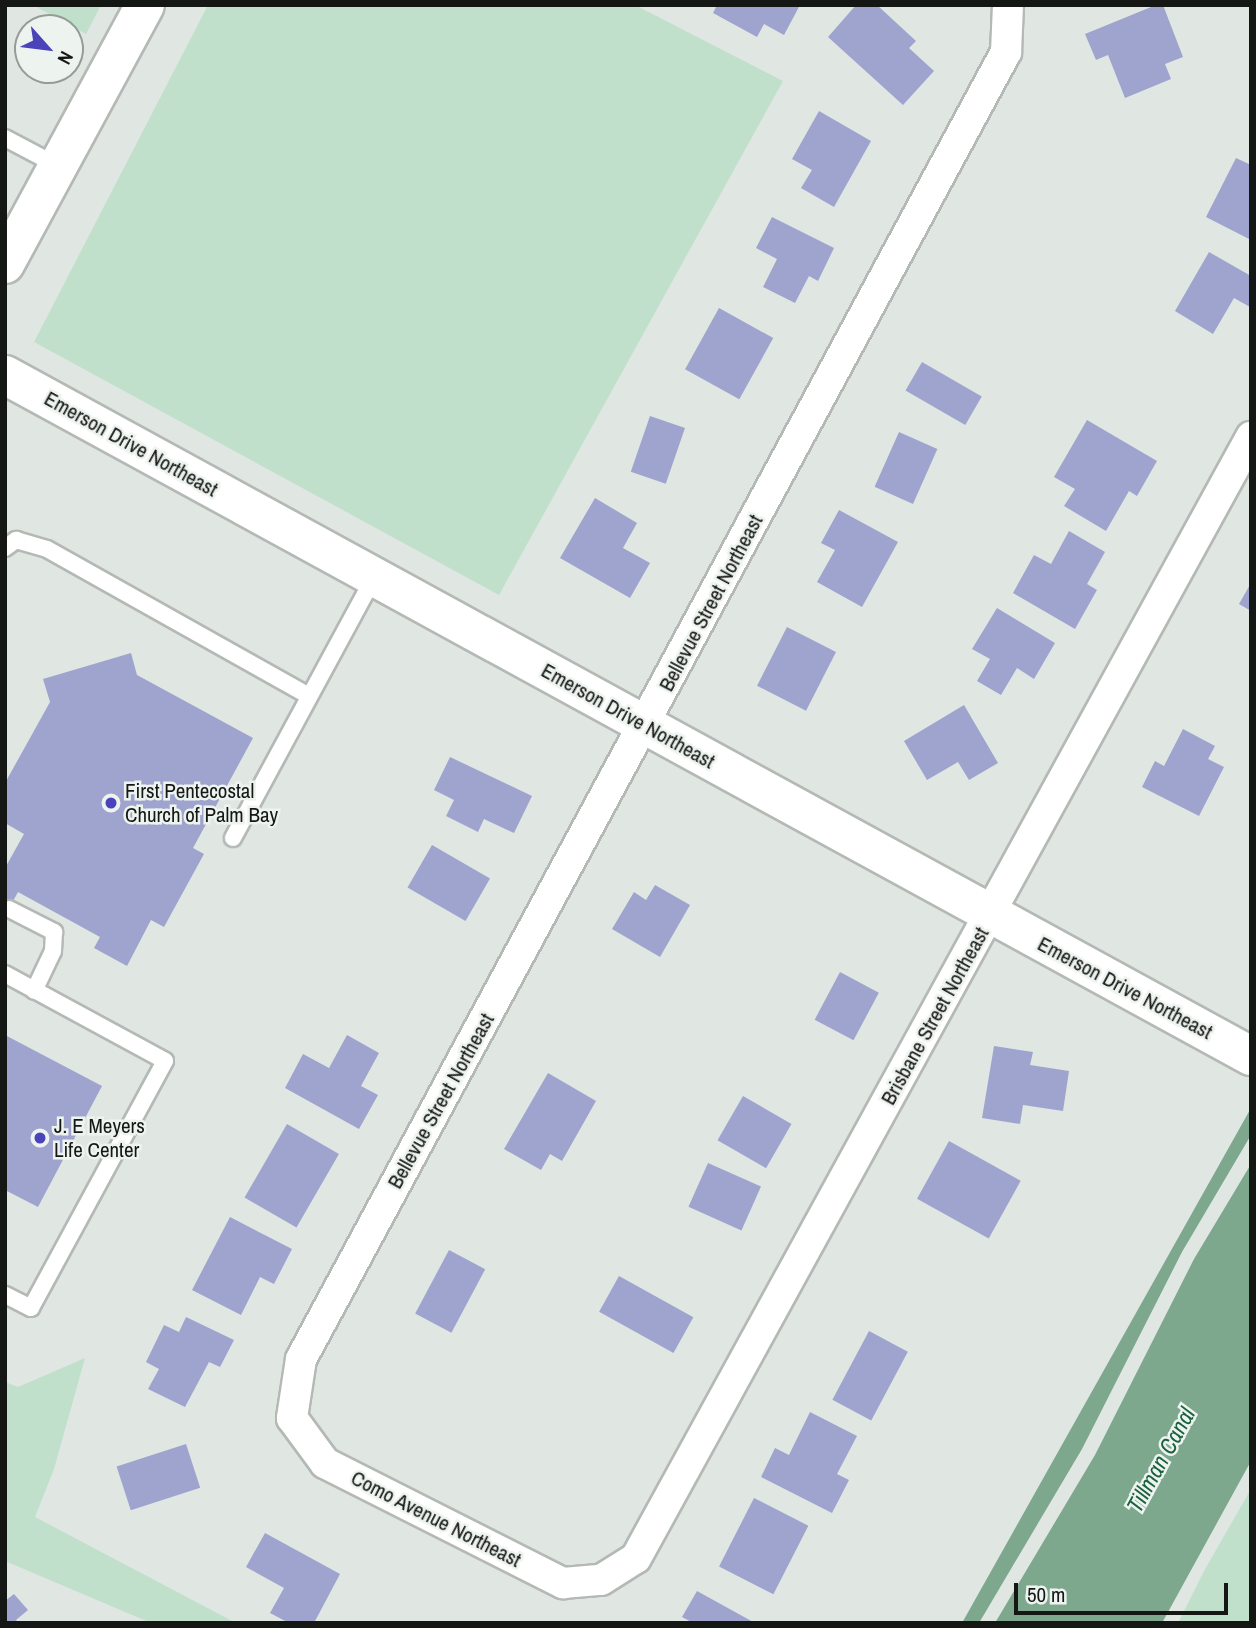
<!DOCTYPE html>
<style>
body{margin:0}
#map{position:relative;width:1256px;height:1628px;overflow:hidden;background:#e0e6e2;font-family:"Archivo Narrow",sans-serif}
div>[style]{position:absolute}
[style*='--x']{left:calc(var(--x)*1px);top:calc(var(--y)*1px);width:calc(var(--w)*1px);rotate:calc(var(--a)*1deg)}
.green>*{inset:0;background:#c1e0cc}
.water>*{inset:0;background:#7da88d}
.building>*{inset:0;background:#9fa4ce;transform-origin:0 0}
.roads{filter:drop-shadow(2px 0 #b4b9b5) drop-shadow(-2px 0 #b4b9b5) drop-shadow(0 2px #b4b9b5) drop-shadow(0 -2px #b4b9b5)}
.service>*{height:16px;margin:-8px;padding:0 8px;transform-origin:8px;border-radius:8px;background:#fff}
.minor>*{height:30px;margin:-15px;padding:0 15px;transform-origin:15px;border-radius:15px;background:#fff}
.tertiary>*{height:38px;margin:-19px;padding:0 19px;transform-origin:19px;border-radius:19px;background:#fff}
.dots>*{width:19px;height:19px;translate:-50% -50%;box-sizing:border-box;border:4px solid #edf3ef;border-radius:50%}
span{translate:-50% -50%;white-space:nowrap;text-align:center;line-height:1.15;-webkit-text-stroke:5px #edf3ef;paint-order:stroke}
.street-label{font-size:21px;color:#151715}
.poi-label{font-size:21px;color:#151715}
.left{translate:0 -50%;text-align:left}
.water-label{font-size:23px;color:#1a613d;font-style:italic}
.frame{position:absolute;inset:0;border:7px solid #151715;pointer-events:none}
.north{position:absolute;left:14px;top:14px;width:70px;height:70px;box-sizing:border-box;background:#edf3ef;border:2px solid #979b98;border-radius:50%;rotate:118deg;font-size:19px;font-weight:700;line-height:28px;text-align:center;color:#151715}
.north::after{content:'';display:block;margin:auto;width:24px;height:32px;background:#4b43b9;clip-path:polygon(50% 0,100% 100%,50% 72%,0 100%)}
.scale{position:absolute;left:1014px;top:1583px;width:214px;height:32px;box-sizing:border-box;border:4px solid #151715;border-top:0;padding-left:9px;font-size:21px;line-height:24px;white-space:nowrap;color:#151715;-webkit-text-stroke:5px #edf3ef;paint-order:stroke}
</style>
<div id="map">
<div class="green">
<i style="clip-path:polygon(33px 5px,101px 5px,86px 34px)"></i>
<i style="clip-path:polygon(208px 5px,635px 5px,783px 81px,499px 595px,34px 342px)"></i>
<i style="clip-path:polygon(85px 1358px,54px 1469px,35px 1517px,236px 1623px,151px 1623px,5px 1561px,5px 1382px,18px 1387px)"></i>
<i style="clip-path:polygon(1251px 1489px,1251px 1623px,1178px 1623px,1204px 1571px)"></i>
</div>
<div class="water">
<i style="clip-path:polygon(1251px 1108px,1251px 1135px,1182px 1252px,1082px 1449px,979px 1623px,962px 1623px)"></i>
<i style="clip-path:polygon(1251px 1164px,1251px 1461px,1162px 1623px,995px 1623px,1095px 1455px,1194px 1259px)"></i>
</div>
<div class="building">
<i style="clip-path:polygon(717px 5px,800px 5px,784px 35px,764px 24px,757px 37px,713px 13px)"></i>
<i style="clip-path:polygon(856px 5px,877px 5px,916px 41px,909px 48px,934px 71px,903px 105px,828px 37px)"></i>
<i style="clip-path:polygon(1156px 5px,1163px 5px,1183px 57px,1165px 64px,1171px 79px,1125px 98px,1108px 55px,1096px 60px,1085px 34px)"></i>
<i style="clip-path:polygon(819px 111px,871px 141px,834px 207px,801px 188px,812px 170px,792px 159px)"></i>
<i style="clip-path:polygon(1236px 158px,1251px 165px,1251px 240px,1206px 217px)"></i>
<i style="clip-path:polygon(772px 217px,834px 248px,818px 281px,809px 276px,795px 303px,763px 287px,777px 259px,756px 248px)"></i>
<i style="clip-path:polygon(1209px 252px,1251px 276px,1250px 307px,1234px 298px,1213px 334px,1175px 311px)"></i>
<i style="left:719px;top:308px;width:62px;height:70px;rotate:29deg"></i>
<i style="left:922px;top:362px;width:69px;height:33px;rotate:30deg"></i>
<i style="left:650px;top:416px;width:37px;height:59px;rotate:19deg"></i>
<i style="clip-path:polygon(1087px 420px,1157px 461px,1137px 496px,1129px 491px,1106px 531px,1064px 506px,1075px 489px,1054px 477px)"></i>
<i style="left:899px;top:432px;width:42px;height:60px;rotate:24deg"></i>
<i style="clip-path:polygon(595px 498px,637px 523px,623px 548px,650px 563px,630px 598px,560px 558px)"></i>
<i style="clip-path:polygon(839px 510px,898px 542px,862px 607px,817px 582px,835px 550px,821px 543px)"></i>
<i style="clip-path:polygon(1069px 531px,1105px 552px,1087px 584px,1097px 590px,1075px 629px,1013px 593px,1034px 555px,1051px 564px)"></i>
<i style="clip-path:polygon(1251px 583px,1251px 611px,1239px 604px)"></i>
<i style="clip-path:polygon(997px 608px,1055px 643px,1034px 679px,1017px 668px,1001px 695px,977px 681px,990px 659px,972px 649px)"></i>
<i style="left:787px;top:627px;width:55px;height:66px;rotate:27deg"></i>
<i style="clip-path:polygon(131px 653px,137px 675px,253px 738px,193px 848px,204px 854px,164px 927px,151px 920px,127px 966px,94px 948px,100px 937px,18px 892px,5px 916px,5px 868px,24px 834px,5px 823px,5px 783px,50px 702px,43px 679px)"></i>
<i style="clip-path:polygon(964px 705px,998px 763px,969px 780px,958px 762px,927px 780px,904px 741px)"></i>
<i style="clip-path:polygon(1183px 729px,1215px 746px,1208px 759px,1224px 767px,1199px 816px,1142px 787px,1155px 761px,1164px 766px)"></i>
<i style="clip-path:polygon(450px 757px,532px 796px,514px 833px,484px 819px,478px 832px,446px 816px,454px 800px,434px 790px)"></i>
<i style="left:432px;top:845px;width:67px;height:49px;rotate:30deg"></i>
<i style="clip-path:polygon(655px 885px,690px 905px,660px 957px,612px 929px,634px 892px,646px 900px)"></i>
<i style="left:840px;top:972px;width:44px;height:54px;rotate:28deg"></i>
<i style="clip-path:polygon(5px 1035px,102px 1086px,38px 1207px,5px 1190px)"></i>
<i style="clip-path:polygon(347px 1035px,379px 1053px,361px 1086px,378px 1095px,359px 1129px,285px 1088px,303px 1054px,329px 1068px)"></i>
<i style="clip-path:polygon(994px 1046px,1033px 1052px,1030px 1065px,1069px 1071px,1063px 1111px,1023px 1105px,1020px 1124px,982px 1118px)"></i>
<i style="clip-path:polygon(548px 1073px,596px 1101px,562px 1161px,550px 1154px,541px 1170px,504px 1149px)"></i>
<i style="left:743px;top:1096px;width:56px;height:51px;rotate:30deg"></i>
<i style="left:287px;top:1124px;width:60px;height:85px;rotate:30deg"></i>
<i style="left:949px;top:1141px;width:82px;height:66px;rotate:29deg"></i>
<i style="left:708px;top:1163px;width:58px;height:48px;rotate:24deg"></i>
<i style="clip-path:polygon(230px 1217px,292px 1249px,274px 1284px,260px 1277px,241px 1315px,192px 1290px)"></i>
<i style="left:449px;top:1250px;width:41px;height:72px;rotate:28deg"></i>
<i style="left:619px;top:1276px;width:85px;height:41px;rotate:29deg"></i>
<i style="clip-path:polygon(186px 1317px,234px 1340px,220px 1367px,209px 1362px,185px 1407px,148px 1389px,159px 1369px,146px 1362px,164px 1325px,179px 1332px)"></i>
<i style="left:869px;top:1331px;width:44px;height:78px;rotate:28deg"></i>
<i style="clip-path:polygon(810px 1412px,857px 1436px,837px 1474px,849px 1480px,832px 1513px,761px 1477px,775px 1448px,789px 1455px)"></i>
<i style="left:186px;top:1444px;width:46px;height:73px;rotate:72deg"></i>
<i style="left:754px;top:1498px;width:61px;height:77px;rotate:27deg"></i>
<i style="clip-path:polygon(265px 1533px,340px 1574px,314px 1623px,289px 1623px,270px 1613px,284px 1588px,246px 1567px)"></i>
<i style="clip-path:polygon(697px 1591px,755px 1623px,693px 1623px,682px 1617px)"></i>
<i style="clip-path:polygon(14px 1594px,28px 1610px,16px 1620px,19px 1623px,5px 1623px,5px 1601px)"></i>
</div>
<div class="roads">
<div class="service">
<i style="--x:5;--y:138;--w:60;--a:27.8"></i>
<i style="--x:5;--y:548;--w:14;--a:-36"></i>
<i style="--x:16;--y:540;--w:32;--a:16"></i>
<i style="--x:47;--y:549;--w:300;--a:29.3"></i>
<i style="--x:233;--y:838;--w:297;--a:-61.6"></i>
<i style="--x:9;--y:909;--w:51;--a:27.1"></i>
<i style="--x:54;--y:932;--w:19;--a:93"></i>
<i style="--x:53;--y:951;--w:44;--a:115.4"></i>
<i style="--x:5;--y:974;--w:182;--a:28.5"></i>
<i style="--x:165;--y:1061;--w:281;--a:118.5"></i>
<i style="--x:31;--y:1308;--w:29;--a:-153"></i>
</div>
<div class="minor">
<i style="--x:1008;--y:5;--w:47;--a:92.4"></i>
<i style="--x:1006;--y:52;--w:1485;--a:118.34"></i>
<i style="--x:301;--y:1359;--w:60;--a:98.7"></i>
<i style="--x:292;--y:1418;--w:56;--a:53.7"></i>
<i style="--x:325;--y:1463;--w:267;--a:26.8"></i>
<i style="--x:563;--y:1583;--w:38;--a:-5"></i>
<i style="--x:601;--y:1580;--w:41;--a:-32.2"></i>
<i style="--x:636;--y:1558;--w:1279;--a:-61.25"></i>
</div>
<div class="tertiary">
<i style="--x:5;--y:264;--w:294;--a:-61.6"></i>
<i style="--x:5;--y:375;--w:1420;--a:28.66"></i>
</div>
</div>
<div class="dots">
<i style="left:111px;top:803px;background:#4b43b9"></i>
<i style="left:40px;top:1138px;background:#4b43b9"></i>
</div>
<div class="street-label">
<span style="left:131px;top:444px;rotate:29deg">Emerson Drive Northeast</span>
<span style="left:711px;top:603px;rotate:-62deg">Bellevue Street Northeast</span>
<span style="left:628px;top:716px;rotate:29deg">Emerson Drive Northeast</span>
<span style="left:1125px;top:988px;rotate:28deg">Emerson Drive Northeast</span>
<span style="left:935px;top:1016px;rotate:-61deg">Brisbane Street Northeast</span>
<span style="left:441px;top:1101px;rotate:-61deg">Bellevue Street Northeast</span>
<span style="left:436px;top:1519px;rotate:27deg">Como Avenue Northeast</span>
</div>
<div class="poi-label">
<span class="left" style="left:125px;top:803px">First Pentecostal<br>Church of Palm Bay</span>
<span class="left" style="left:54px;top:1138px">J. E Meyers<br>Life Center</span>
</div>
<div class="water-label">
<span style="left:1161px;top:1460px;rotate:-61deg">Tillman Canal</span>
</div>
<div class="frame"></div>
<div class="north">N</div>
<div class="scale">50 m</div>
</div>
